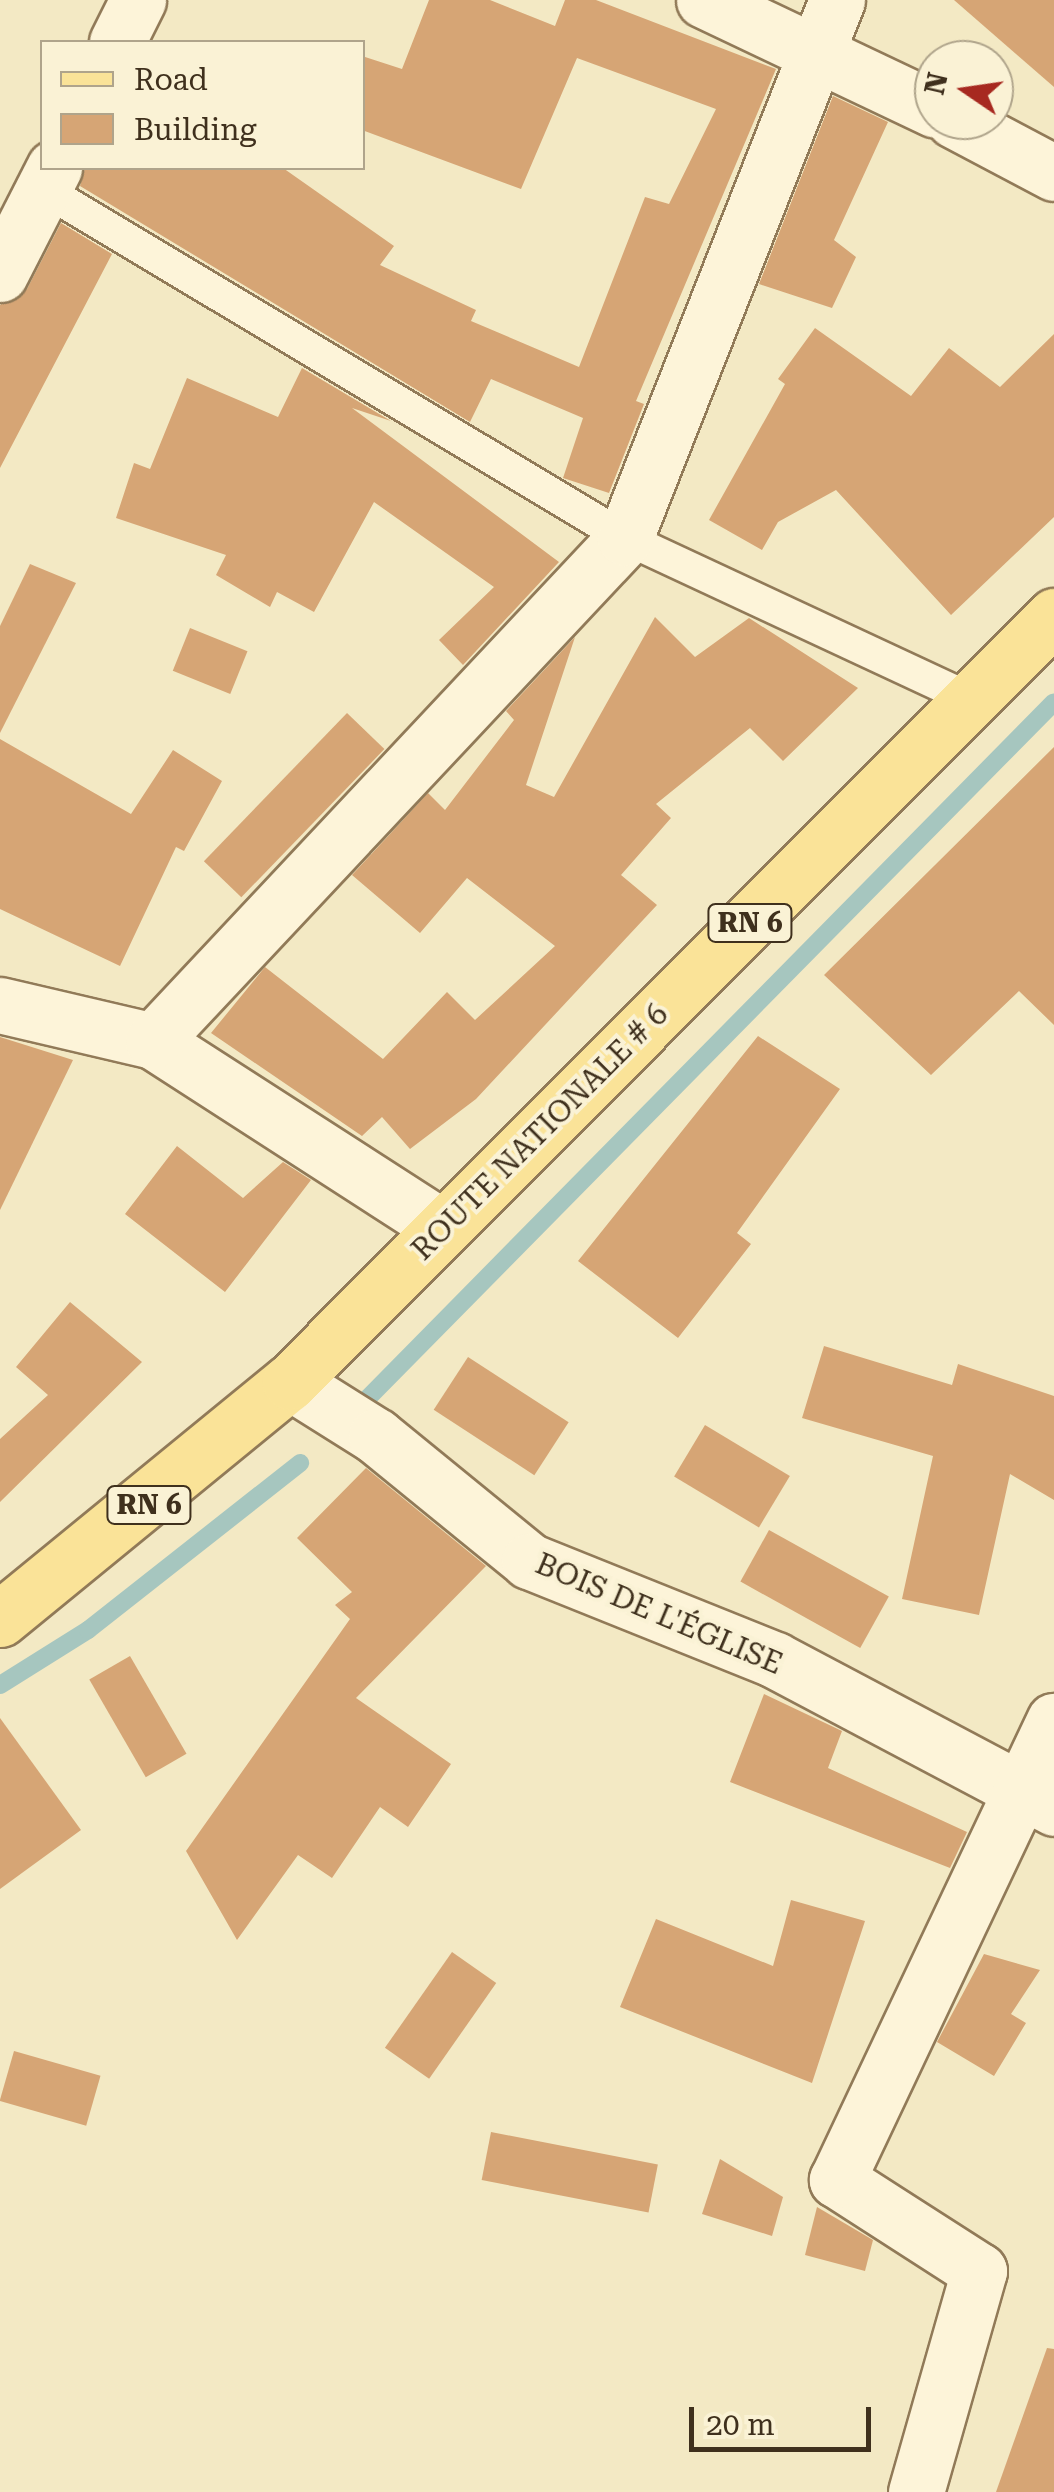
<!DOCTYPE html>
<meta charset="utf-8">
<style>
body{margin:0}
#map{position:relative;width:1054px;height:2492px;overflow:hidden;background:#f3e9c4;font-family:"Roboto Serif",serif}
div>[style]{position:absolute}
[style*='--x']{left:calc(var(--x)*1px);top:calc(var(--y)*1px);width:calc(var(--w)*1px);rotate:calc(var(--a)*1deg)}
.stream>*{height:18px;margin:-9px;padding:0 9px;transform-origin:9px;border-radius:9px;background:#a6c6bf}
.building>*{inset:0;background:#d6a575;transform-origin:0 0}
.roads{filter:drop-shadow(2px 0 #917a58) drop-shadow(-2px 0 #917a58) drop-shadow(0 2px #917a58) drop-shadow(0 -2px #917a58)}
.lane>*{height:32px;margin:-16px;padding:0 16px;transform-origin:16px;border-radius:16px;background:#fdf4d9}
.street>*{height:55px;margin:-27.5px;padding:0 27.5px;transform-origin:27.5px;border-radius:27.5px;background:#fdf4d9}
.primary>*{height:55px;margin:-27.5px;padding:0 27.5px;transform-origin:27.5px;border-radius:27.5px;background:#fae398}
span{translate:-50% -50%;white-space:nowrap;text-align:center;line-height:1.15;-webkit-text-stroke:8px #faf2d5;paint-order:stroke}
.shield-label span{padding:2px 8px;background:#faf2d5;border:2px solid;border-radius:8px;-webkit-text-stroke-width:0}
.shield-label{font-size:28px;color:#3f301d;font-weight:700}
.street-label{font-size:30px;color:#3f301d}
.legend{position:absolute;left:40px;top:40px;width:325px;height:130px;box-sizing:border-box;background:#faf2d5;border:2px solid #afa48b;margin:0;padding:12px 18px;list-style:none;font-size:30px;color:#3f301d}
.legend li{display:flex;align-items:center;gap:20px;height:50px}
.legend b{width:50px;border:2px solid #afa48b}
.north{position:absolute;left:914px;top:40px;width:100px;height:100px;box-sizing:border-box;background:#faf2d5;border:2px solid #afa48b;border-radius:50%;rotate:283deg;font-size:28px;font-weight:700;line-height:40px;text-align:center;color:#3f301d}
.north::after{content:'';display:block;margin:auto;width:35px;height:45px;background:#a72920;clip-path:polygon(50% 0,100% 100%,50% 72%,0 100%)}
.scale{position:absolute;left:689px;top:2407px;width:182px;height:45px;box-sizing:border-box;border:5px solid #3f301d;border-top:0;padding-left:12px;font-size:30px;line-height:35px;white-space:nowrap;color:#3f301d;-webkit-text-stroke:8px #faf2d5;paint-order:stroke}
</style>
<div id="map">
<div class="stream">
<i style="--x:365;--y:1401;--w:981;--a:-45.41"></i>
<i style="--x:0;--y:1685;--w:104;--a:-32"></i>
<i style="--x:88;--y:1630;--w:270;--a:-38.2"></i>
</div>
<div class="building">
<i style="clip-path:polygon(429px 0,490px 0,555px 26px,565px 0,596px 0,776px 69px,636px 401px,644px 404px,609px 493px,563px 478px,583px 418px,491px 379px,470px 422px,80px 186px,85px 168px,283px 168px,394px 246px,380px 265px,476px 310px,471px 321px,579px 367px,645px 197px,669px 204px,716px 109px,577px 58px,521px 189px,362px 130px,362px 56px,402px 69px)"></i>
<i style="clip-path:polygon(954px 0,1054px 0,1054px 87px)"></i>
<i style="clip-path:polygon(833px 96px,888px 122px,834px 240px,856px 257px,832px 308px,759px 284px)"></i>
<i style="clip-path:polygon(61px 223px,112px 254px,0 468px,0 305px,27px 289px)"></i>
<i style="clip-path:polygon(815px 328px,911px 396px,949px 348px,1000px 387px,1054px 334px,1054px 517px,951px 615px,836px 490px,778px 522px,762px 550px,709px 520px,785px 384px,778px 379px)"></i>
<i style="clip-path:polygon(302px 368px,391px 421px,352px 408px,559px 562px,463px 665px,439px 640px,494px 587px,374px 502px,314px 612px,277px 592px,270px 607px,216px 575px,226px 555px,116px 518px,134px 463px,150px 469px,187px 378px,278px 417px)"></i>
<i style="clip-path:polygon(30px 564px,76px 583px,0 733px,0 626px)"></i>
<i style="clip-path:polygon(655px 617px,695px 657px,749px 618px,858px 688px,783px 761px,750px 728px,656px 804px,671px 818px,621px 875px,657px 905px,476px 1099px,410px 1149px,382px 1117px,362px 1136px,211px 1033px,265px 967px,383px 1059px,447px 992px,475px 1020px,555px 946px,467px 878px,420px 933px,352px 875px,428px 793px,445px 810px,514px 720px,506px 711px,575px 637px,526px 785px,554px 797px)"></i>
<i style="left:190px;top:628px;width:62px;height:46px;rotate:22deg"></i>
<i style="left:347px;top:713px;width:52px;height:206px;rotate:44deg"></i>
<i style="clip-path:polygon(0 739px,131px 814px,173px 750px,222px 781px,184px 851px,176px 847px,120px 966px,0 909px)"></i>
<i style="clip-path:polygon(1054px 747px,1054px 1025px,1019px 991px,931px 1075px,824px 975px)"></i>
<i style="clip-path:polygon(758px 1036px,840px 1089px,737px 1233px,751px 1244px,678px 1338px,578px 1261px)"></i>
<i style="clip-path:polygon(0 1037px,73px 1060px,0 1210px)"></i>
<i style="clip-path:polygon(177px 1146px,243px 1198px,283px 1162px,311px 1180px,225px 1292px,125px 1214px)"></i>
<i style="clip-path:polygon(70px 1302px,142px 1362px,0 1502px,0 1439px,48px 1395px,16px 1367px)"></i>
<i style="clip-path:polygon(824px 1346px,952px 1385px,958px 1364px,1054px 1396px,1054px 1500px,1010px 1474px,979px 1615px,902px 1599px,933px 1456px,802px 1418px)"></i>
<i style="left:468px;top:1357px;width:120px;height:63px;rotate:33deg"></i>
<i style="left:705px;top:1425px;width:99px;height:60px;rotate:31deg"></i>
<i style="clip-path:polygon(366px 1468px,486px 1566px,356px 1698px,451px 1764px,408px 1827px,380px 1807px,332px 1878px,298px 1855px,237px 1940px,186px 1851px,350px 1619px,335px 1605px,352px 1592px,297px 1538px)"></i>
<i style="left:769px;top:1530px;width:137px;height:59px;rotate:29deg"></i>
<i style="left:130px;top:1656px;width:113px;height:47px;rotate:60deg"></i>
<i style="clip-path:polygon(764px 1694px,842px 1731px,828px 1768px,967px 1832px,950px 1868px,730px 1782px)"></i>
<i style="clip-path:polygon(0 1718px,81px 1830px,0 1889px)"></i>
<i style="clip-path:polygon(791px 1900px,865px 1921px,812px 2083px,620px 2007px,656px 1919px,773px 1966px)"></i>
<i style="left:452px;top:1952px;width:54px;height:117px;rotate:35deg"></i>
<i style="clip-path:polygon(984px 1954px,1040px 1970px,1011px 2014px,1026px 2023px,994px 2076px,937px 2042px)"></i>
<i style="left:14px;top:2051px;width:90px;height:52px;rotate:16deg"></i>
<i style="left:491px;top:2132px;width:170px;height:49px;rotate:11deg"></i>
<i style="clip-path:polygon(720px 2159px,783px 2197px,772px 2236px,702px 2214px)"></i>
<i style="clip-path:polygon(817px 2207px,873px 2240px,865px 2271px,805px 2255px)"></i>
<i style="clip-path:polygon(1047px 2348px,1054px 2349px,1054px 2492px,996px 2492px)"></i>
</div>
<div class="roads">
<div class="lane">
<i style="--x:43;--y:189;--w:679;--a:30.95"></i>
<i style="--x:625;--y:538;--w:384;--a:25"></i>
</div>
<div class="street">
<i style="--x:704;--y:0;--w:255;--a:25.4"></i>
<i style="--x:117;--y:42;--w:47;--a:-63.4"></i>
<i style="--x:954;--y:120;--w:113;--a:27.9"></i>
<i style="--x:0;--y:274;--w:119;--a:-63"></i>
<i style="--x:0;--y:1005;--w:157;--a:13.2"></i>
<i style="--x:153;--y:1041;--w:345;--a:32.8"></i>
<i style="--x:153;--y:1041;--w:690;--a:-46.82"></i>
<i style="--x:625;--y:538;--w:578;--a:-68.49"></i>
<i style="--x:290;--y:1382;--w:102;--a:32.1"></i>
<i style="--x:376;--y:1436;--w:198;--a:39.2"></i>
<i style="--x:529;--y:1561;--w:265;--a:21.9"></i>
<i style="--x:775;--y:1660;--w:316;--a:27.9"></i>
<i style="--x:916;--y:2492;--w:230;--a:-74.1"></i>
<i style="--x:979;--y:2271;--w:169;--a:-147.3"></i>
<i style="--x:837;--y:2180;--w:508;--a:-64.7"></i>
</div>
<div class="primary">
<i style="--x:0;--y:1619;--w:375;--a:-39.3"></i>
<i style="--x:290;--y:1382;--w:1082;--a:-45.07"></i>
</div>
</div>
<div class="shield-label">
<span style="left:750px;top:923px">RN 6</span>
<span style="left:149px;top:1505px">RN 6</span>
</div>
<div class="street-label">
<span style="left:540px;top:1132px;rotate:-45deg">ROUTE NATIONALE # 6</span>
<span style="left:659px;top:1614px;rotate:23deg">BOIS DE L'ÉGLISE</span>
</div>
<ul class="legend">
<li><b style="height:12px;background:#fae398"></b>Road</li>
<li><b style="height:28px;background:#d6a575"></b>Building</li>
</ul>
<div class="north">N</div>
<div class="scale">20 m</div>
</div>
